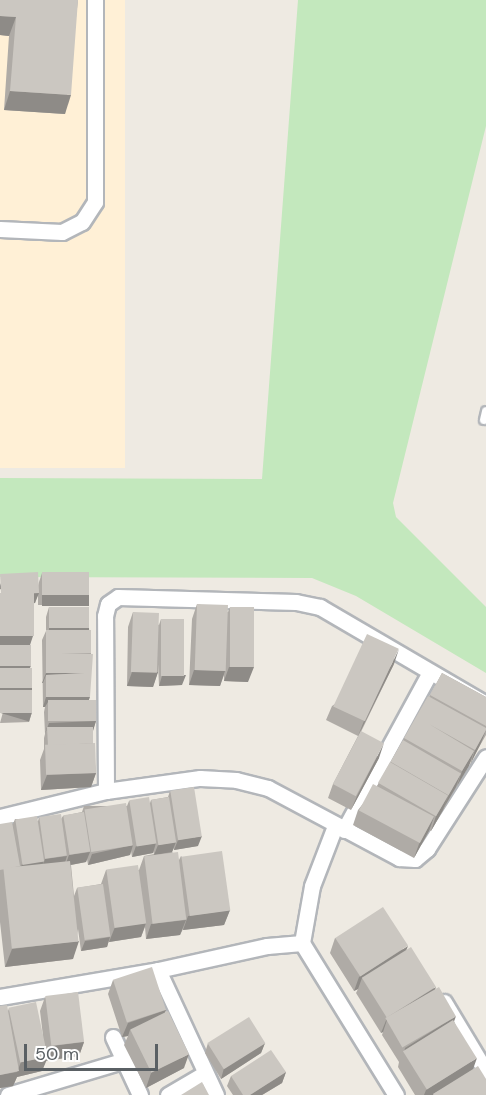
<!DOCTYPE html>
<style>
body{margin:0}
#map{position:relative;width:486px;height:1095px;overflow:hidden;background:#eeeae2;font-family:"DM Sans",sans-serif}
div>[style]{position:absolute}
[style*='--x']{left:calc(var(--x)*1px);top:calc(var(--y)*1px);width:calc(var(--w)*1px);rotate:calc(var(--a)*1deg)}
.commercial>*{inset:0;background:#fff0d6;transform-origin:0 0}
.green>*{inset:0;background:#c3e8bd}
.roads{filter:drop-shadow(2px 0 #b3b6ba) drop-shadow(-2px 0 #b3b6ba) drop-shadow(0 2px #b3b6ba) drop-shadow(0 -2px #b3b6ba)}
.lane>*{height:8px;margin:-4px;padding:0 4px;transform-origin:4px;border-radius:4px;background:#fff}
.street>*{height:15px;margin:-7.5px;padding:0 7.5px;transform-origin:7.5px;border-radius:7.5px;background:#fff}
.wall>*{inset:0;background:#afaba6}
.shaded-wall>*{inset:0;background:#8e8b87;transform-origin:0 0}
.building>*{inset:0;background:#cbc7c1;transform-origin:0 0}
span{translate:-50% -50%;white-space:nowrap;text-align:center;line-height:1.15;-webkit-text-stroke:5px #fff;paint-order:stroke}
.scale{position:absolute;left:24px;top:1044px;width:134px;height:27px;box-sizing:border-box;border:3px solid #5a6064;border-top:0;padding-left:8px;font-size:18px;line-height:21px;white-space:nowrap;color:#5a6064;-webkit-text-stroke:4px #fff;paint-order:stroke}
</style>
<div id="map">
<div class="commercial">
<i style="left:0;top:0;width:125px;height:468px"></i>
</div>
<div class="green">
<i style="clip-path:polygon(298px 0,486px 0,486px 126px,393px 503px,396px 517px,486px 607px,486px 673px,356px 596px,312px 578px,0 577px,0 478px,262px 479px)"></i>
</div>
<div class="roads">
<div class="lane">
<i style="--x:484;--y:420;--w:9;--a:-77"></i>
</div>
<div class="street">
<i style="--x:0;--y:229;--w:62;--a:2.8"></i>
<i style="--x:62;--y:232;--w:22;--a:-27"></i>
<i style="--x:82;--y:222;--w:24;--a:-57"></i>
<i style="--x:95;--y:202;--w:202;--a:-90"></i>
<i style="--x:106;--y:791;--w:175;--a:-90.3"></i>
<i style="--x:105;--y:616;--w:12;--a:-76"></i>
<i style="--x:108;--y:604;--w:12;--a:-35"></i>
<i style="--x:118;--y:597;--w:178;--a:1.6"></i>
<i style="--x:296;--y:602;--w:25;--a:12"></i>
<i style="--x:320;--y:607;--w:192;--a:30.3"></i>
<i style="--x:0;--y:817;--w:109;--a:-13.8"></i>
<i style="--x:106;--y:791;--w:95;--a:-7.9"></i>
<i style="--x:200;--y:778;--w:36;--a:3"></i>
<i style="--x:236;--y:780;--w:33;--a:14"></i>
<i style="--x:268;--y:788;--w:149;--a:28.1"></i>
<i style="--x:399;--y:858;--w:16;--a:4"></i>
<i style="--x:415;--y:859;--w:16;--a:-40"></i>
<i style="--x:427;--y:849;--w:109;--a:-57.3"></i>
<i style="--x:335;--y:826;--w:64;--a:111"></i>
<i style="--x:312;--y:886;--w:58;--a:100"></i>
<i style="--x:302;--y:943;--w:179;--a:58.3"></i>
<i style="--x:344;--y:830;--w:180;--a:-61.4"></i>
<i style="--x:158;--y:970;--w:138;--a:65.1"></i>
<i style="--x:0;--y:997;--w:160;--a:-9.7"></i>
<i style="--x:158;--y:970;--w:112;--a:-12.4"></i>
<i style="--x:267;--y:946;--w:35;--a:-5"></i>
<i style="--x:444;--y:1002;--w:82;--a:59"></i>
<i style="--x:113;--y:1037;--w:64;--a:65"></i>
<i style="--x:8;--y:1095;--w:119;--a:-16.6"></i>
<i style="--x:168;--y:1095;--w:42;--a:-30.3"></i>
</div>
</div>
<div class="wall">
<i style="clip-path:polygon(0 0,78px 0,65px 114px,4px 110px,9px 36px,0 35px)"></i>
<i style="clip-path:polygon(42px 573px,86px 605px,38px 605px,38px 594px,35px 603px,33px 603px,30px 645px,31px 665px,30px 668px,32px 712px,29px 722px,0 723px,39px 582px)"></i>
<i style="clip-path:polygon(197px 604px,228px 612px,230px 607px,248px 682px,224px 681px,224px 675px,220px 686px,189px 685px,192px 619px)"></i>
<i style="clip-path:polygon(49px 607px,89px 628px,91px 653px,89px 700px,96px 721px,93px 730px,93px 743px,96px 773px,91px 787px,41px 790px,40px 760px,44px 749px,44px 738px,45px 734px,44px 712px,45px 707px,43px 707px,42px 640px,46px 631px,46px 617px)"></i>
<i style="clip-path:polygon(133px 612px,159px 625px,161px 619px,182px 685px,159px 686px,158px 664px,158px 672px,153px 687px,127px 686px,128px 627px)"></i>
<i style="clip-path:polygon(394px 664px,359px 736px,379px 758px,351px 810px,328px 798px,333px 784px,358px 736px,326px 720px,332px 706px)"></i>
<i style="clip-path:polygon(442px 673px,486px 697px,486px 735px,431px 831px,429px 830px,414px 858px,353px 825px,358px 810px,377px 786px,428px 696px,429px 697px)"></i>
<i style="clip-path:polygon(evenodd,170px 791px,198px 846px,174px 850px,174px 848px,172px 852px,179px 860px,181px 856px,230px 910px,224px 925px,183px 930px,183px 929px,180px 935px,146px 939px,145px 927px,141px 937px,109px 942px,109px 940px,107px 947px,81px 951px,78px 929px,73px 959px,5px 967px,0 922px,0 824px,13px 824px,15px 819px,38px 821px,39px 818px,61px 819px,63px 816px,82px 812px,84px 806px,127px 806px,129px 801px,150px 803px,151px 800px,168px 797px,170px 791px,131px 851px,132px 857px,153px 853px,153px 851px,154px 854px,144px 856px,139px 870px,106px 870px,101px 884px,77px 888px,74px 896px,71px 865px,86px 862px,87px 859px,88px 865px,130px 855px,131px 851px)"></i>
<i style="clip-path:polygon(335px 938px,406px 950px,435px 990px,454px 1021px,473px 1068px,486px 1095px,415px 1095px,398px 1067px,399px 1062px,382px 1035px,383px 1032px,381px 1033px,356px 993px,358px 989px,354px 991px,330px 953px)"></i>
<i style="clip-path:polygon(113px 980px,166px 1010px,165px 1012px,184px 1068px,146px 1088px,124px 1045px,128px 1036px,122px 1037px,108px 994px)"></i>
<i style="clip-path:polygon(45px 997px,84px 1042px,79px 1056px,46px 1060px,42px 1071px,17px 1077px,13px 1086px,0 1088px,0 1006px,8px 1011px,9px 1008px,43px 1036px,40px 1011px)"></i>
<i style="clip-path:polygon(208px 1043px,265px 1043px,261px 1053px,221px 1079px,205px 1053px)"></i>
<i style="clip-path:polygon(286px 1072px,282px 1083px,262px 1095px,233px 1095px,227px 1086px,231px 1076px)"></i>
</div>
<div class="shaded-wall">
<i style="clip-path:polygon(0 16px,16px 17px,9px 36px,0 35px)"></i>
<i style="clip-path:polygon(10px 91px,71px 95px,65px 114px,4px 110px)"></i>
<i style="left:39px;top:593px;width:11px;height:39px;rotate:112deg"></i>
<i style="left:42px;top:595px;width:47px;height:11px"></i>
<i style="left:49px;top:628px;width:40px;height:10px"></i>
<i style="clip-path:polygon(0 636px,33px 636px,28px 651px,0 651px)"></i>
<i style="clip-path:polygon(399px 649px,394px 664px,358px 736px,364px 721px)"></i>
<i style="clip-path:polygon(31px 665px,27px 675px,0 676px,0 666px)"></i>
<i style="clip-path:polygon(229px 667px,254px 667px,248px 682px,224px 681px)"></i>
<i style="clip-path:polygon(194px 670px,225px 671px,220px 686px,189px 685px)"></i>
<i style="clip-path:polygon(132px 672px,158px 672px,153px 687px,127px 686px)"></i>
<i style="clip-path:polygon(46px 673px,85px 673px,46px 675px,43px 683px,42px 683px)"></i>
<i style="clip-path:polygon(186px 675px,182px 685px,159px 686px,162px 676px)"></i>
<i style="left:0;top:688px;width:32px;height:10px"></i>
<i style="clip-path:polygon(46px 697px,90px 697px,86px 707px,48px 702px,45px 707px,43px 707px)"></i>
<i style="left:32px;top:712px;width:10px;height:32px;rotate:107deg"></i>
<i style="clip-path:polygon(96px 721px,93px 731px,47px 727px,45px 734px,49px 723px)"></i>
<i style="clip-path:polygon(486px 730px,481px 743px,470px 765px,475px 750px)"></i>
<i style="clip-path:polygon(384px 743px,379px 758px,351px 810px,357px 796px)"></i>
<i style="clip-path:polygon(474px 751px,469px 766px,457px 786px,462px 771px)"></i>
<i style="clip-path:polygon(96px 773px,91px 787px,41px 790px,47px 775px)"></i>
<i style="clip-path:polygon(461px 773px,456px 787px,443px 809px,449px 794px)"></i>
<i style="clip-path:polygon(448px 796px,443px 810px,431px 831px,436px 816px)"></i>
<i style="clip-path:polygon(434px 817px,429px 831px,414px 858px,419px 844px)"></i>
<i style="clip-path:polygon(202px 836px,198px 846px,174px 850px,178px 840px)"></i>
<i style="clip-path:polygon(176px 842px,172px 852px,154px 855px,158px 845px)"></i>
<i style="clip-path:polygon(156px 843px,153px 853px,132px 857px,136px 846px)"></i>
<i style="clip-path:polygon(133px 845px,130px 855px,88px 865px,92px 854px)"></i>
<i style="clip-path:polygon(90px 852px,86px 862px,65px 866px,69px 855px)"></i>
<i style="clip-path:polygon(67px 856px,64px 866px,41px 869px,45px 859px)"></i>
<i style="clip-path:polygon(44px 861px,40px 871px,18px 875px,22px 864px)"></i>
<i style="clip-path:polygon(230px 910px,224px 925px,183px 930px,188px 916px)"></i>
<i style="clip-path:polygon(186px 920px,180px 935px,146px 939px,151px 924px)"></i>
<i style="clip-path:polygon(146px 923px,141px 937px,109px 942px,115px 927px)"></i>
<i style="clip-path:polygon(110px 937px,107px 947px,81px 951px,85px 941px)"></i>
<i style="clip-path:polygon(79px 941px,73px 959px,5px 967px,12px 949px)"></i>
<i style="clip-path:polygon(408px 946px,402px 961px,362px 978px,358px 989px,354px 991px,359px 977px)"></i>
<i style="clip-path:polygon(436px 987px,431px 1001px,387px 1020px,383px 1032px,381px 1033px,387px 1018px)"></i>
<i style="clip-path:polygon(166px 1010px,161px 1024px,130px 1030px,128px 1036px,122px 1037px,128px 1023px)"></i>
<i style="clip-path:polygon(456px 1016px,451px 1030px,404px 1053px,405px 1048px)"></i>
<i style="clip-path:polygon(84px 1042px,79px 1056px,46px 1061px,52px 1046px)"></i>
<i style="clip-path:polygon(265px 1043px,261px 1053px,221px 1079px,224px 1068px)"></i>
<i style="clip-path:polygon(189px 1054px,184px 1068px,146px 1088px,151px 1073px)"></i>
<i style="clip-path:polygon(48px 1057px,42px 1071px,17px 1077px,13px 1086px,0 1088px,0 1075px,17px 1072px,21px 1062px)"></i>
<i style="clip-path:polygon(477px 1058px,472px 1072px,433px 1094px,433px 1095px,424px 1095px,426px 1090px)"></i>
<i style="clip-path:polygon(286px 1072px,282px 1083px,262px 1095px,250px 1095px)"></i>
</div>
<div class="building">
<i style="clip-path:polygon(0 0,78px 0,71px 95px,10px 91px,16px 17px,0 16px)"></i>
<i style="left:38px;top:572px;width:21px;height:38px;rotate:87deg"></i>
<i style="left:89px;top:572px;width:23px;height:47px;rotate:90deg"></i>
<i style="left:0;top:593px;width:34px;height:43px"></i>
<i style="left:197px;top:604px;width:31px;height:66px;rotate:2deg"></i>
<i style="left:49px;top:607px;width:40px;height:21px"></i>
<i style="left:230px;top:607px;width:24px;height:60px"></i>
<i style="left:133px;top:612px;width:26px;height:60px;rotate:2deg"></i>
<i style="left:161px;top:619px;width:23px;height:57px"></i>
<i style="clip-path:polygon(46px 630px,91px 630px,91px 653px,61px 654px,93px 654px,90px 697px,46px 697px,46px 675px,85px 673px,46px 673px)"></i>
<i style="left:367px;top:634px;width:35px;height:80px;rotate:25deg"></i>
<i style="left:0;top:645px;width:31px;height:21px"></i>
<i style="left:0;top:668px;width:32px;height:20px"></i>
<i style="clip-path:polygon(442px 673px,486px 697px,486px 726px,430px 695px)"></i>
<i style="left:0;top:690px;width:32px;height:23px"></i>
<i style="clip-path:polygon(428px 696px,486px 728px,486px 730px,475px 750px,429px 724px,474px 751px,462px 771px,404px 738px)"></i>
<i style="left:96px;top:700px;width:21px;height:48px;rotate:90deg"></i>
<i style="clip-path:polygon(47px 727px,93px 727px,93px 743px,48px 746px)"></i>
<i style="left:361px;top:731px;width:26px;height:60px;rotate:28deg"></i>
<i style="left:403px;top:740px;width:67px;height:25px;rotate:30deg"></i>
<i style="left:95px;top:743px;width:30px;height:50px;rotate:88deg"></i>
<i style="left:390px;top:762px;width:67px;height:24px;rotate:30deg"></i>
<i style="left:373px;top:784px;width:69px;height:30px;rotate:28deg"></i>
<i style="left:194px;top:787px;width:50px;height:24px;rotate:81deg"></i>
<i style="left:149px;top:797px;width:47px;height:20px;rotate:81deg"></i>
<i style="left:169px;top:797px;width:46px;height:18px;rotate:81deg"></i>
<i style="left:126px;top:803px;width:43px;height:42px;rotate:81deg"></i>
<i style="left:84px;top:812px;width:40px;height:21px;rotate:81deg"></i>
<i style="left:61px;top:814px;width:42px;height:22px;rotate:82deg"></i>
<i style="left:37px;top:816px;width:46px;height:22px;rotate:81deg"></i>
<i style="clip-path:polygon(12px 822px,20px 866px,0 870px,0 824px)"></i>
<i style="left:222px;top:851px;width:60px;height:41px;rotate:82deg"></i>
<i style="left:178px;top:852px;width:68px;height:34px;rotate:83deg"></i>
<i style="left:70px;top:861px;width:81px;height:67px;rotate:84deg"></i>
<i style="left:138px;top:865px;width:59px;height:32px;rotate:82deg"></i>
<i style="left:103px;top:884px;width:53px;height:26px;rotate:82deg"></i>
<i style="left:383px;top:907px;width:46px;height:57px;rotate:57deg"></i>
<i style="left:411px;top:947px;width:47px;height:58px;rotate:58deg"></i>
<i style="left:152px;top:967px;width:45px;height:41px;rotate:72deg"></i>
<i style="left:439px;top:987px;width:34px;height:62px;rotate:60deg"></i>
<i style="left:78px;top:992px;width:50px;height:33px;rotate:83deg"></i>
<i style="left:36px;top:1002px;width:56px;height:28px;rotate:78deg"></i>
<i style="clip-path:polygon(7px 1005px,19px 1071px,0 1075px,0 1006px)"></i>
<i style="left:168px;top:1011px;width:48px;height:42px;rotate:64deg"></i>
<i style="left:249px;top:1017px;width:31px;height:49px;rotate:58deg"></i>
<i style="left:453px;top:1020px;width:45px;height:59px;rotate:58deg"></i>
<i style="clip-path:polygon(271px 1050px,286px 1072px,250px 1095px,243px 1095px,231px 1076px)"></i>
<i style="clip-path:polygon(478px 1066px,486px 1079px,486px 1095px,434px 1095px,433px 1094px)"></i>
<i style="clip-path:polygon(202px 1082px,209px 1095px,181px 1095px)"></i>
</div>
<div class="scale">50 m</div>
</div>
